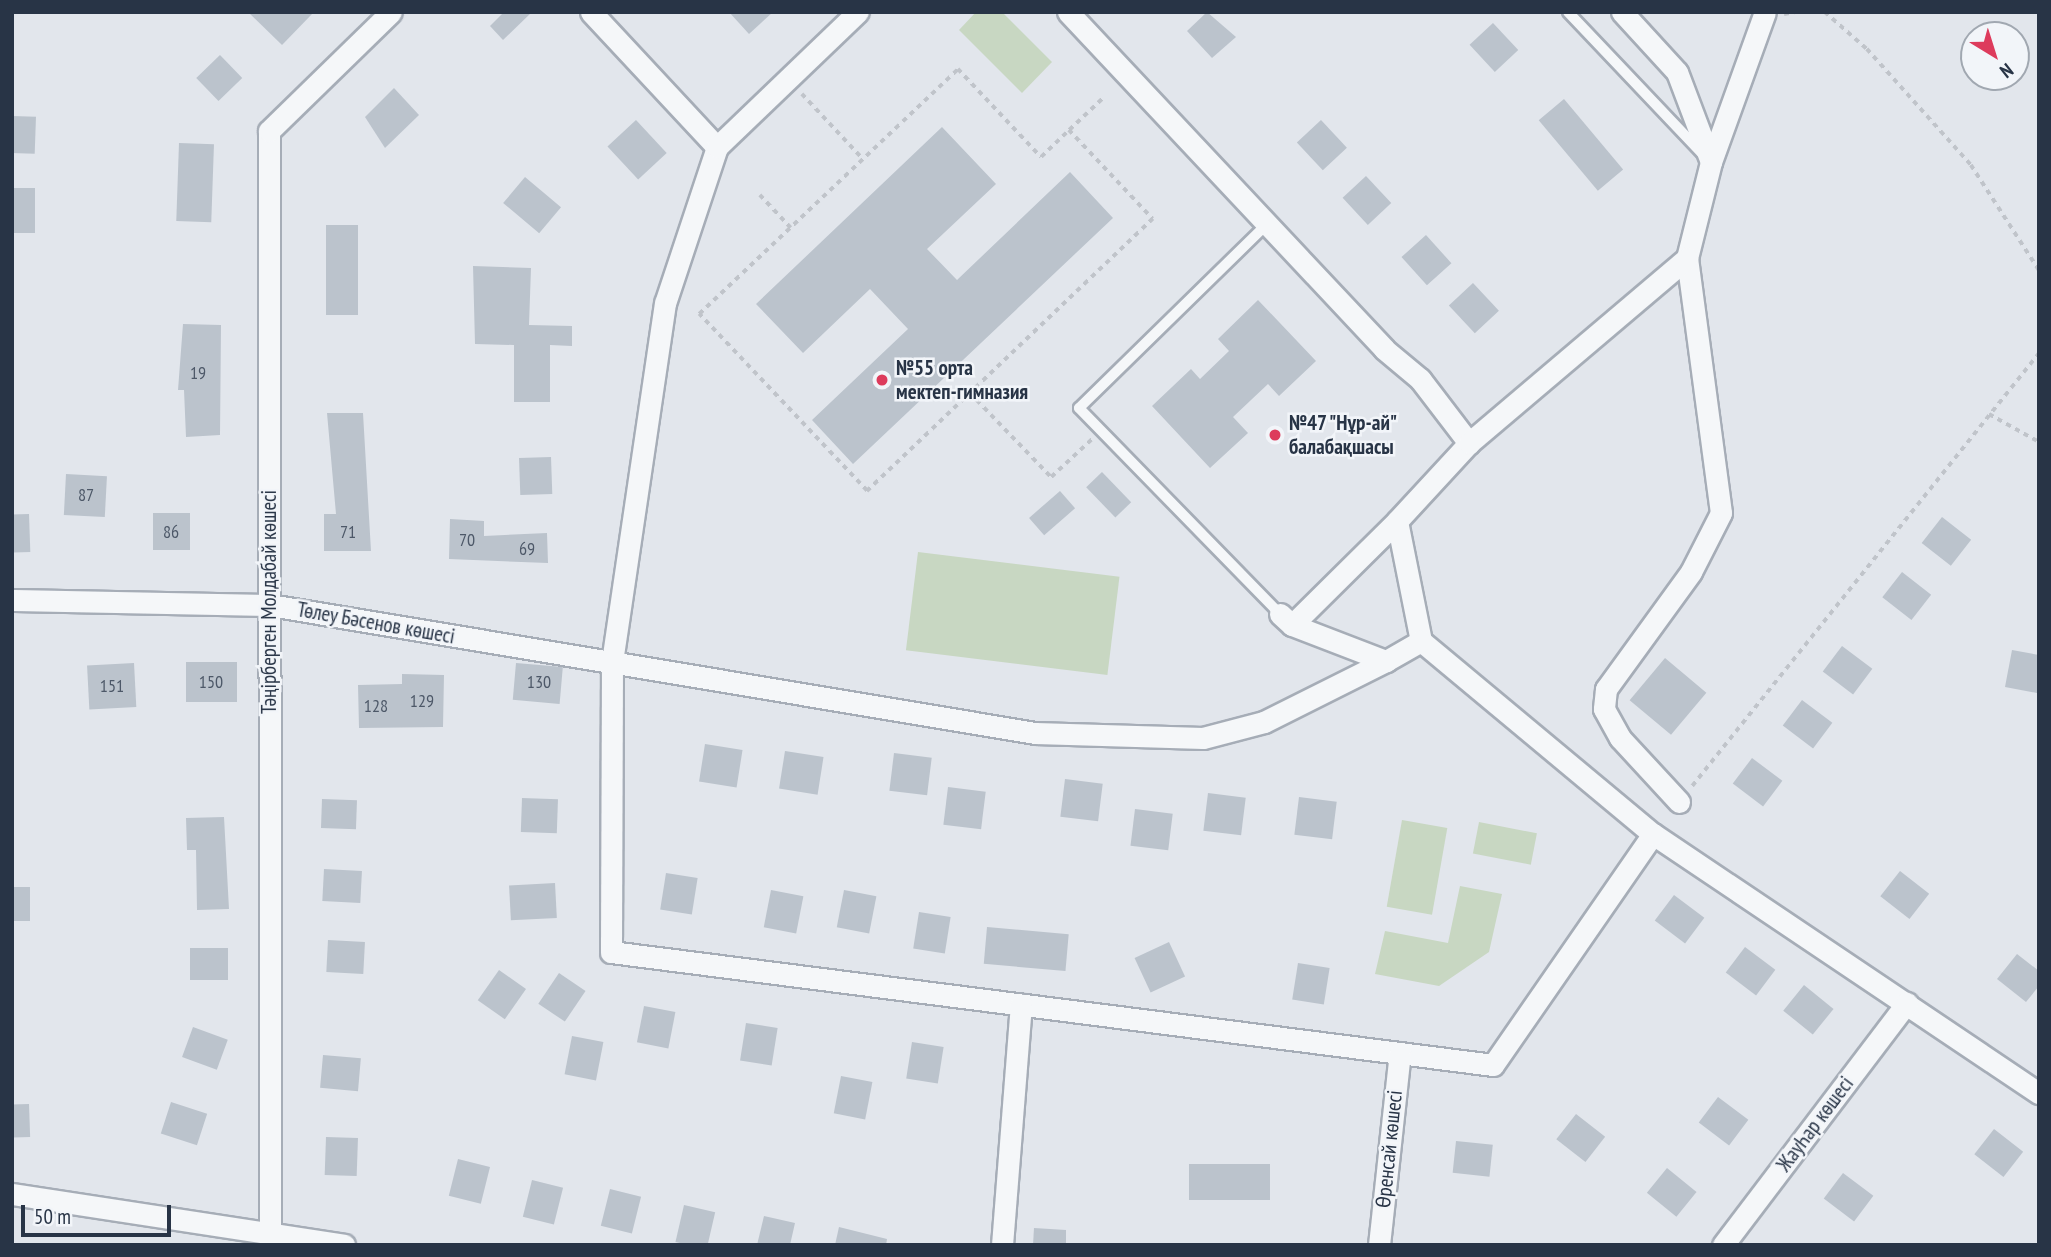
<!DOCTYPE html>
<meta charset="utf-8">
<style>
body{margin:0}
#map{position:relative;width:2051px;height:1257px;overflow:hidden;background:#e2e6ec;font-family:"PT Sans Narrow",sans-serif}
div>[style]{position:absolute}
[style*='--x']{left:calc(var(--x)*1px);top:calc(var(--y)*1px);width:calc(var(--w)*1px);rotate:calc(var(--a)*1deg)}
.green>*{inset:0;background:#c8d7c2;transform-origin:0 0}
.building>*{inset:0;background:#bbc3cc;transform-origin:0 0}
.path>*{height:3.5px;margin-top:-1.75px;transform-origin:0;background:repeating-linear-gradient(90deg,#c0c4ca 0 5px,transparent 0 10px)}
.roads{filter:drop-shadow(2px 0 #a6adb7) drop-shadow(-2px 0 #a6adb7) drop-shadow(0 2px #a6adb7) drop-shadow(0 -2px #a6adb7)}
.service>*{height:10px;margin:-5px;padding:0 5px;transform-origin:5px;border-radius:5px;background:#f5f7f9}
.minor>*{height:21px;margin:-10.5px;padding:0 10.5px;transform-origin:10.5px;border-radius:10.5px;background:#f5f7f9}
.dots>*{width:19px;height:19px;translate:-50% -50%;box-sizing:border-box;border:4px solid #f2f5f9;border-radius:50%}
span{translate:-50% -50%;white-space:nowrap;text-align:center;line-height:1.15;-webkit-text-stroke:5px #f2f5f9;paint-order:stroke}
.number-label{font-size:18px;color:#4d5868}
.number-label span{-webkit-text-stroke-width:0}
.poi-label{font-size:21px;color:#283446;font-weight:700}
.left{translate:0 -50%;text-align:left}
.street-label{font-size:21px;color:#283446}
.frame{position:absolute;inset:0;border:14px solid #283446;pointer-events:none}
.north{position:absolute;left:1960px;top:21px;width:70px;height:70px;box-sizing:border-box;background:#f2f5f9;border:2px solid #a1a8b1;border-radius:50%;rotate:142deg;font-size:19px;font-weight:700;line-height:28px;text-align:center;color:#283446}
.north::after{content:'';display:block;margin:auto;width:24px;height:32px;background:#dd3b5c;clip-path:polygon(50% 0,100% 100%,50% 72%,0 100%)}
.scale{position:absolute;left:21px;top:1205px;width:150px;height:32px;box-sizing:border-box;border:4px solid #283446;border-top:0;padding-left:9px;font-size:21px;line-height:24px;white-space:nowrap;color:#283446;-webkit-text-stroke:5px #f2f5f9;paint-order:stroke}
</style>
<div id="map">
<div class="green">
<i style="clip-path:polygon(976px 12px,1002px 12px,1052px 62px,1022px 93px,959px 30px)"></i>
<i style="left:918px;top:552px;width:203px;height:99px;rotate:7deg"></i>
<i style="left:1402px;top:820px;width:46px;height:88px;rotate:10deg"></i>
<i style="left:1479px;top:822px;width:59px;height:32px;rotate:11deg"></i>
<i style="clip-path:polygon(1460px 886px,1502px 894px,1489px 952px,1439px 986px,1375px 974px,1385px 931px,1448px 943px)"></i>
</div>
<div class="building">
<i style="clip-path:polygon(248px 12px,314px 12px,282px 45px)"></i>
<i style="clip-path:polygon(504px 12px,532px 12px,503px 40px,490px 26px)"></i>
<i style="clip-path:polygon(729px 12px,773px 12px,749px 34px)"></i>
<i style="clip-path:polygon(1207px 12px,1236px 37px,1212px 58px,1187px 31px)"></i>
<i style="left:1493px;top:23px;width:37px;height:32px;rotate:47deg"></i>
<i style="left:220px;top:55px;width:32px;height:33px;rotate:46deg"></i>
<i style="clip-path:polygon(394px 88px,419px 115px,385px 148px,365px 117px)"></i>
<i style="left:1564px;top:99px;width:92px;height:33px;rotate:50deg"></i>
<i style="left:12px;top:116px;width:24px;height:37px;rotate:2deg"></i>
<i style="left:636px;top:120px;width:45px;height:39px;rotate:47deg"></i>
<i style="left:1321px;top:120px;width:38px;height:33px;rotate:47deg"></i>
<i style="clip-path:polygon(942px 127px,996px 184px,927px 249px,957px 280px,1070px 172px,1113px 218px,853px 464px,812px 420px,908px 329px,870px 289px,803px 353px,756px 304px)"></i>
<i style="left:179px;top:143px;width:35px;height:78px;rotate:2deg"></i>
<i style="left:1366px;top:176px;width:37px;height:32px;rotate:47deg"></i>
<i style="left:525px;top:177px;width:47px;height:34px;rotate:40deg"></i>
<i style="left:12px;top:188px;width:23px;height:45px"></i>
<i style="left:326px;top:225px;width:32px;height:90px"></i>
<i style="left:1426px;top:235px;width:38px;height:33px;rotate:48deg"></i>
<i style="clip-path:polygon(473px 266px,531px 268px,529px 325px,572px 326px,572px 346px,550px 345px,550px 402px,514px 402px,514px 345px,475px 344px)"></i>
<i style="left:1473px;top:283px;width:38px;height:33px;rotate:47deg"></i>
<i style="clip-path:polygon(1258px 300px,1316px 361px,1279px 396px,1268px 384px,1233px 417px,1248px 433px,1210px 468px,1152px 406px,1191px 369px,1200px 379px,1229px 351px,1218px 339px)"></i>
<i style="clip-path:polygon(183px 324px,221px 325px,220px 435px,186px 437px,184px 390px,178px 390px)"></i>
<i style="clip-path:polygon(327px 413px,363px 413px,371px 551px,324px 551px,324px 514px,336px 514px)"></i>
<i style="left:551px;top:457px;width:37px;height:32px;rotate:88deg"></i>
<i style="left:1102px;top:472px;width:42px;height:22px;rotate:46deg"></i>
<i style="left:66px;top:474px;width:41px;height:41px;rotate:3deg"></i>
<i style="left:1060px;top:491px;width:23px;height:41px;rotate:49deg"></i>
<i style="left:153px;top:513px;width:37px;height:37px"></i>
<i style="left:29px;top:514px;width:38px;height:17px;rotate:88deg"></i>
<i style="left:1942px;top:517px;width:37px;height:33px;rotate:38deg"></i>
<i style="clip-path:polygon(450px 519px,484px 521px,484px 536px,547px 533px,548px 563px,449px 559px)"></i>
<i style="left:1902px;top:572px;width:37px;height:32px;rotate:38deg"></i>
<i style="left:1842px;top:646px;width:38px;height:32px;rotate:37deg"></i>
<i style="clip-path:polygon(2012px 650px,2039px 655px,2037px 693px,2005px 687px)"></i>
<i style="left:1665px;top:658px;width:54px;height:55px;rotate:40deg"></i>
<i style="left:186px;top:662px;width:51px;height:40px"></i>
<i style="left:134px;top:663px;width:44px;height:47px;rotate:87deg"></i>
<i style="left:516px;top:663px;width:47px;height:37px;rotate:5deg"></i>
<i style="clip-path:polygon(402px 674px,444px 675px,443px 727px,359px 728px,358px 685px,402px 684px)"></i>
<i style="left:1802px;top:700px;width:38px;height:32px;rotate:37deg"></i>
<i style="left:705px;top:744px;width:38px;height:38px;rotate:9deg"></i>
<i style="left:785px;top:751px;width:39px;height:38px;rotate:9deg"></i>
<i style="left:894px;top:753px;width:38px;height:38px;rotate:7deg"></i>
<i style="left:1752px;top:758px;width:38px;height:32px;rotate:37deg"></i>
<i style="left:1065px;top:779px;width:38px;height:38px;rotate:7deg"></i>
<i style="left:948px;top:787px;width:38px;height:38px;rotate:7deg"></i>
<i style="left:1208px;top:793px;width:38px;height:38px;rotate:7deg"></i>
<i style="left:1299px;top:797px;width:38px;height:38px;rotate:7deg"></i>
<i style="left:522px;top:798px;width:36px;height:34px;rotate:2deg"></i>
<i style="left:322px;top:799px;width:35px;height:29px;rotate:2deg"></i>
<i style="left:1135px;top:809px;width:38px;height:37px;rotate:7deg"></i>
<i style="clip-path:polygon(224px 817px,229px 909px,197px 910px,196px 850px,187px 850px,186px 818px)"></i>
<i style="left:324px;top:869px;width:38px;height:32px;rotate:3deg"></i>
<i style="left:1900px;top:871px;width:37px;height:32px;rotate:38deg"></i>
<i style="left:666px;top:873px;width:32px;height:37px;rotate:9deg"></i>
<i style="left:555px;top:883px;width:35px;height:46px;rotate:87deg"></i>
<i style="left:12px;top:887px;width:18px;height:34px"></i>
<i style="left:771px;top:890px;width:33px;height:38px;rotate:11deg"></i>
<i style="left:844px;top:890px;width:33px;height:38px;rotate:11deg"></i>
<i style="left:1674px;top:895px;width:38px;height:32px;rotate:37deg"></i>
<i style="left:919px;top:912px;width:32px;height:37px;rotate:9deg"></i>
<i style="left:987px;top:927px;width:82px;height:37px;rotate:5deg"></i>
<i style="left:328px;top:940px;width:37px;height:32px;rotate:3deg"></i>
<i style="left:1169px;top:942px;width:38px;height:38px;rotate:65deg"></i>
<i style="left:1745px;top:947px;width:38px;height:32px;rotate:37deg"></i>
<i style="left:228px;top:948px;width:32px;height:38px;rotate:90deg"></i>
<i style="clip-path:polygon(2017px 954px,2039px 971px,2039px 986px,2026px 1002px,1997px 979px)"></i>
<i style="left:1298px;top:963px;width:32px;height:37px;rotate:9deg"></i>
<i style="left:499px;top:970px;width:33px;height:37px;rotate:35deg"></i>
<i style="left:559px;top:973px;width:32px;height:37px;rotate:34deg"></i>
<i style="left:1804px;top:985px;width:38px;height:33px;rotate:39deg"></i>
<i style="left:644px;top:1006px;width:32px;height:37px;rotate:11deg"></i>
<i style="left:746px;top:1023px;width:32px;height:38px;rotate:9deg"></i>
<i style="left:193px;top:1027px;width:37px;height:32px;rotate:20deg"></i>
<i style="left:572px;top:1036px;width:32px;height:39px;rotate:11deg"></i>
<i style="left:912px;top:1042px;width:32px;height:37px;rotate:9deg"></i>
<i style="left:323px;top:1055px;width:38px;height:33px;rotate:5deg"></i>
<i style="left:841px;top:1076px;width:32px;height:38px;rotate:11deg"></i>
<i style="left:1718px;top:1097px;width:38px;height:32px;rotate:37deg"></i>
<i style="left:171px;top:1102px;width:38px;height:33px;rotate:18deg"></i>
<i style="left:29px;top:1104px;width:33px;height:17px;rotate:88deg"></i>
<i style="left:1576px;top:1114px;width:37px;height:32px;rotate:38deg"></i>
<i style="left:1994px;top:1129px;width:37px;height:32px;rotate:38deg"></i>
<i style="left:326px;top:1137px;width:32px;height:38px;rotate:2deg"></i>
<i style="left:1456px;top:1141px;width:37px;height:32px;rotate:6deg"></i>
<i style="left:458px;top:1159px;width:33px;height:38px;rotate:14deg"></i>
<i style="left:1189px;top:1164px;width:81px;height:36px"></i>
<i style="left:1667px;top:1168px;width:38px;height:32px;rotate:39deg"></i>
<i style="left:1843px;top:1173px;width:38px;height:32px;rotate:37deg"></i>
<i style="left:532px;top:1180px;width:32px;height:38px;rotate:14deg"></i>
<i style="left:610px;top:1189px;width:32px;height:38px;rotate:14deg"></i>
<i style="left:684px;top:1205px;width:32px;height:38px;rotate:13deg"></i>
<i style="clip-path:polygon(764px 1216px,795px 1223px,790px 1245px,757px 1245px)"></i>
<i style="clip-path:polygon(839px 1227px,887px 1239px,886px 1245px,835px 1245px)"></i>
<i style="clip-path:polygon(1034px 1228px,1066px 1230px,1066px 1245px,1033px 1245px)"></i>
</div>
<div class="path">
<i style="--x:1825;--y:12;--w:56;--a:41.4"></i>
<i style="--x:1867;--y:49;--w:156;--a:48.1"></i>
<i style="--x:1971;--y:165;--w:125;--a:57.1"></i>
<i style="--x:1784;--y:14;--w:11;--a:-10"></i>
<i style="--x:958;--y:69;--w:121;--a:46.7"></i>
<i style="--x:1041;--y:157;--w:39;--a:-44"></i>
<i style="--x:1069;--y:130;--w:122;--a:46.7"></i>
<i style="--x:1153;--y:219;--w:395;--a:136.4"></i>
<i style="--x:867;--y:491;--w:244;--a:-133.5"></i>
<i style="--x:699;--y:314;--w:357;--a:-43.4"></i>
<i style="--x:802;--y:94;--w:89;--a:46.8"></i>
<i style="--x:1069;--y:130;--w:48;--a:-43.3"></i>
<i style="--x:760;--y:195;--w:45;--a:46.8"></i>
<i style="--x:970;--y:393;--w:117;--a:46"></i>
<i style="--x:1051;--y:477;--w:56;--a:-42.8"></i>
<i style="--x:1989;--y:414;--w:57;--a:29.2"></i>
<i style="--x:1692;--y:786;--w:555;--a:-51.29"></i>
</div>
<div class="roads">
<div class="service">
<i style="--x:1568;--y:12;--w:195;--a:46.5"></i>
<i style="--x:1267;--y:224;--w:263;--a:135.6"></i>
<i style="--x:1079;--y:408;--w:288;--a:45.7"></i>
</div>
<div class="minor">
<i style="--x:591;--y:12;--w:185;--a:47"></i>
<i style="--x:717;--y:147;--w:164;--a:108.4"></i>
<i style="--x:665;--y:303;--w:364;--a:98.4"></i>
<i style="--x:612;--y:663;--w:289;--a:90.2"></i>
<i style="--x:611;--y:952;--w:889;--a:7.3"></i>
<i style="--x:1493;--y:1065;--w:281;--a:-55.3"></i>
<i style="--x:1653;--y:834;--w:465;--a:33.9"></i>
<i style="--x:1068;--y:12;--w:462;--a:46.8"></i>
<i style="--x:1384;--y:349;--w:47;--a:39.8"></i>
<i style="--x:1420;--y:379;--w:81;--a:52.6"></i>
<i style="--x:1469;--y:443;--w:106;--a:132.7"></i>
<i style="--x:1397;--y:521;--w:122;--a:78.7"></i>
<i style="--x:1421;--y:641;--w:302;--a:39.8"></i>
<i style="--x:1622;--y:12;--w:81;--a:47.5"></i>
<i style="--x:1677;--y:72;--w:96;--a:69.3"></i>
<i style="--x:1711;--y:162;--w:99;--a:104"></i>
<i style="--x:1687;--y:258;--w:257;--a:82.4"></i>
<i style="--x:1721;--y:513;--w:66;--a:117"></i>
<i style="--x:1691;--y:572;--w:145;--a:126"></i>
<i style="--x:1606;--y:689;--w:20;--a:96"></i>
<i style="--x:1604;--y:709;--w:33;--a:61"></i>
<i style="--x:1620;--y:738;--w:87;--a:47.3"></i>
<i style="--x:717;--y:147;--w:195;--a:-43.8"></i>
<i style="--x:1711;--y:162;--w:159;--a:-70.2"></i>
<i style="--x:1469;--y:443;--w:286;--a:-40.3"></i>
<i style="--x:12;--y:600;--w:258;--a:1.1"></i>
<i style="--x:270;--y:605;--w:776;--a:9.5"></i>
<i style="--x:1035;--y:733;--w:168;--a:1.7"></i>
<i style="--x:1203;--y:738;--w:63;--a:-14.7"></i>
<i style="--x:1264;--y:722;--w:136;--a:-26.6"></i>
<i style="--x:1280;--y:614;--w:16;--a:43"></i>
<i style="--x:1292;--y:625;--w:148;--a:-44.7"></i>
<i style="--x:1292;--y:625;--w:101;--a:21"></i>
<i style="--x:1386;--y:661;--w:40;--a:-29.7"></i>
<i style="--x:12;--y:1194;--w:336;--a:8.7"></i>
<i style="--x:270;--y:1245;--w:1114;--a:-90.05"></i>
<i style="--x:269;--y:131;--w:170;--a:-44.3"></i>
<i style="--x:1002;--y:1245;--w:241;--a:-85.5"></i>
<i style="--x:1379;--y:1245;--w:193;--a:-83.8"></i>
<i style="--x:1723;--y:1245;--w:304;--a:-52.8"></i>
</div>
</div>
<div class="dots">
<i style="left:882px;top:380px;background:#dd3b5c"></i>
<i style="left:1275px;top:435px;background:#dd3b5c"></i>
</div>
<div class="number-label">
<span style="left:198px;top:373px">19</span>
<span style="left:86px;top:495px">87</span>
<span style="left:171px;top:532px">86</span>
<span style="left:348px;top:532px">71</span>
<span style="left:467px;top:540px">70</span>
<span style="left:527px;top:549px">69</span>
<span style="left:211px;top:682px">150</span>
<span style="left:539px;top:682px">130</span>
<span style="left:112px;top:686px">151</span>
<span style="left:422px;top:701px">129</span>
<span style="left:376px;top:706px">128</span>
</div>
<div class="poi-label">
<span class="left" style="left:896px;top:380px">№55 орта<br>мектеп-гимназия</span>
<span class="left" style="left:1289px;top:435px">№47 "Нұр-ай"<br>балабақшасы</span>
</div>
<div class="street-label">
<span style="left:269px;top:602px;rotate:-90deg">Тәңірберген Молдабай көшесі</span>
<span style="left:376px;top:623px;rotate:10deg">Төлеу Бәсенов көшесі</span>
<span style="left:1815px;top:1124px;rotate:-53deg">ЖауҺар көшесі</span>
<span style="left:1389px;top:1149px;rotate:-84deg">Өренсай көшесі</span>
</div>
<div class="frame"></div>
<div class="north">N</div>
<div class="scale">50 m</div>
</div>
